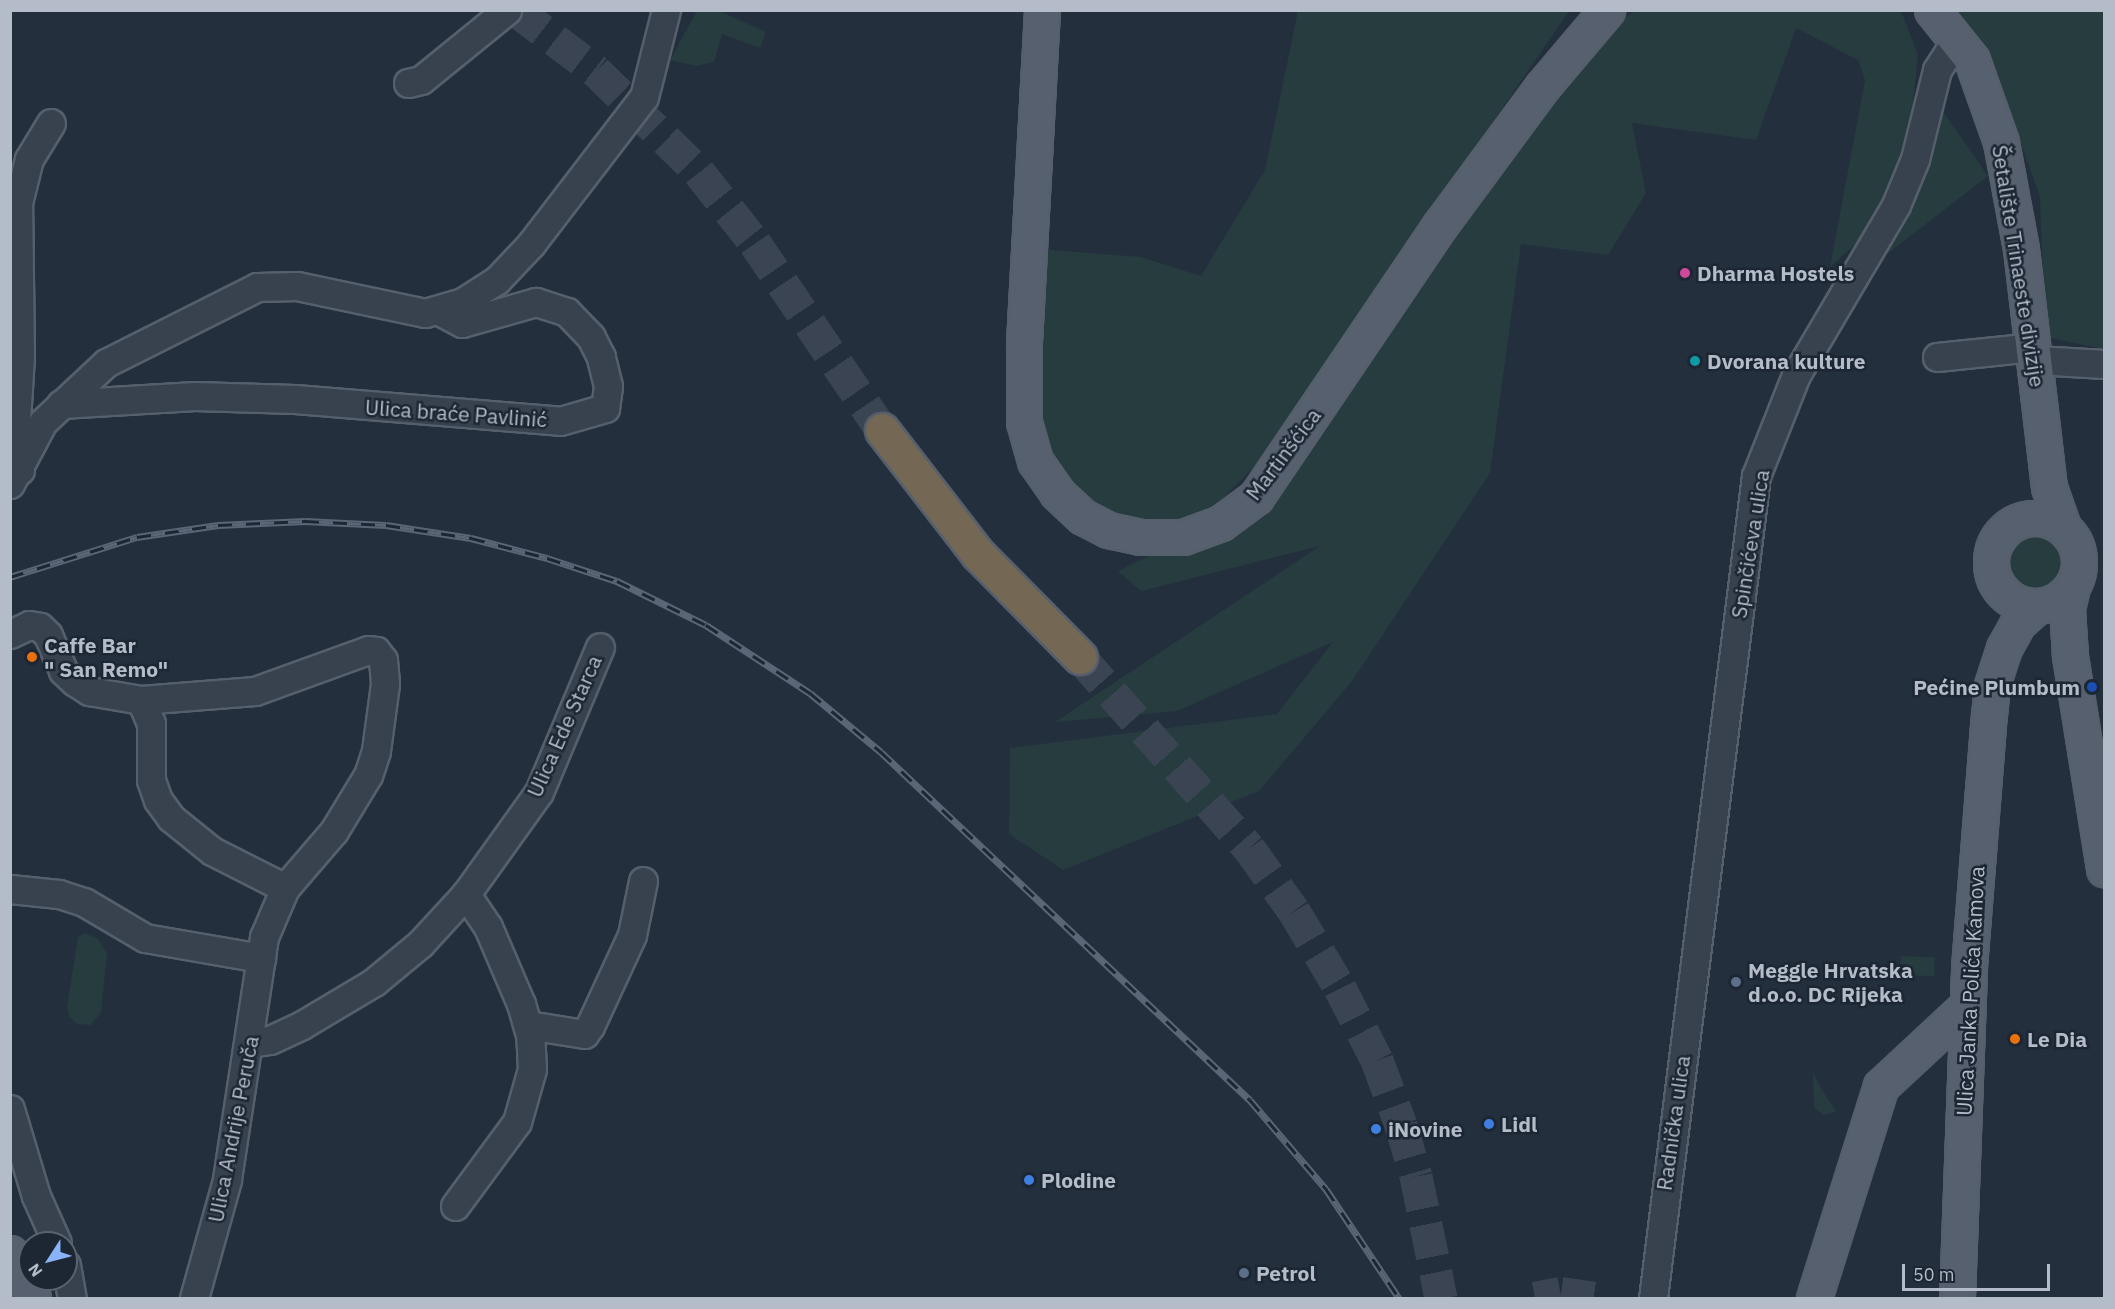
<!DOCTYPE html>
<meta charset="utf-8">
<style>
body{margin:0}
#map{position:relative;width:2115px;height:1309px;overflow:hidden;background:#242f3e;font-family:"IBM Plex Sans",sans-serif}
div>[style]{position:absolute}
[style*='--x']{left:calc(var(--x)*1px);top:calc(var(--y)*1px);width:calc(var(--w)*1px);rotate:calc(var(--a)*1deg)}
.green>*{inset:0;background:#263c3f;transform-origin:0 0}
.round{border-radius:50%}
.highway-tunnel>*{height:33px;margin-top:-16.5px;transform-origin:0;background:repeating-linear-gradient(90deg,#3a4453 0 33px,transparent 0 49px)}
.roads{filter:drop-shadow(2px 0 #565f6c) drop-shadow(-2px 0 #565f6c) drop-shadow(0 2px #565f6c) drop-shadow(0 -2px #565f6c)}
.minor>*{height:27px;margin:-13.5px;padding:0 13.5px;transform-origin:13.5px;border-radius:13.5px;background:#38414e}
.major>*{height:33px;margin:-16.5px;padding:0 16.5px;transform-origin:16.5px;border-radius:16.5px;background:#56606e}
.major>.ring{margin:-16.5px;padding:0;box-sizing:content-box;background:none;border:33px solid #56606e;border-radius:50%}
.highway>*{height:33px;margin:-16.5px;padding:0 16.5px;transform-origin:16.5px;border-radius:16.5px;background:#746855}
.rail>*{height:7px;margin-top:-3.5px;transform-origin:0;background:repeating-linear-gradient(90deg,#1d2633 0 14px,#5a6575 0 28px);box-sizing:border-box;border-block:2px solid #5a6575}
.dots>*{width:16px;height:16px;translate:-50% -50%;box-sizing:border-box;border:3px solid #1d2633;border-radius:50%}
span{translate:-50% -50%;white-space:nowrap;text-align:center;line-height:1.15;-webkit-text-stroke:5px #1d2633;paint-order:stroke}
.street-label{font-size:21px;color:#b4bcc9}
.poi-label{font-size:21px;color:#b4bcc9;font-weight:700}
.left{translate:0 -50%;text-align:left}
.right{translate:-100% -50%;text-align:right}
.frame{position:absolute;inset:0;border:12px solid #b4bcc9;pointer-events:none}
.north{position:absolute;left:18px;top:1231px;width:60px;height:60px;box-sizing:border-box;background:#1d2633;border:2px solid #59626f;border-radius:50%;rotate:234deg;font-size:16px;font-weight:700;line-height:24px;text-align:center;color:#b4bcc9}
.north::after{content:'';display:block;margin:auto;width:21px;height:27px;background:#8ab4f8;clip-path:polygon(50% 0,100% 100%,50% 72%,0 100%)}
.scale{position:absolute;left:1902px;top:1264px;width:148px;height:27px;box-sizing:border-box;border:3px solid #b4bcc9;border-top:0;padding-left:8px;font-size:18px;line-height:21px;white-space:nowrap;color:#b4bcc9;-webkit-text-stroke:4px #1d2633;paint-order:stroke}
</style>
<div id="map">
<div class="green">
<i style="clip-path:polygon(697px 11px,719px 11px,766px 32px,760px 48px,722px 34px,714px 62px,696px 66px,670px 60px)"></i>
<i style="clip-path:polygon(1298px 11px,1569px 11px,1261px 460px,1213px 508px,1191px 522px,1121px 520px,1082px 501px,1037px 446px,1038px 249px,1141px 257px,1201px 276px,1265px 170px)"></i>
<i style="clip-path:polygon(1636px 11px,1901px 11px,1918px 55px,1909px 141px,1877px 225px,1830px 267px,1865px 80px,1858px 60px,1796px 28px,1756px 140px,1632px 123px,1646px 193px,1608px 255px,1521px 244px,1490px 473px,1352px 681px,1259px 791px,1063px 870px,1009px 834px,1010px 748px,1277px 714px,1333px 642px,1177px 711px,1055px 722px,1320px 546px,1141px 591px,1118px 571px,1274px 496px,1409px 292px,1606px 27px)"></i>
<i style="clip-path:polygon(1958px 11px,2104px 11px,2104px 349px,2045px 337px,2040px 197px,1990px 56px)"></i>
<i style="clip-path:polygon(1940px 107px,1988px 176px,1869px 268px)"></i>
<i class="round" style="left:1997px;top:524px;width:76px;height:76px"></i>
<i style="clip-path:polygon(85px 933px,98px 939px,107px 953px,101px 1012px,91px 1025px,77px 1024px,69px 1016px,67px 1007px,78px 937px)"></i>
<i style="left:1901px;top:956px;width:34px;height:19px;rotate:2deg"></i>
<i style="clip-path:polygon(1813px 1073px,1824px 1093px,1836px 1111px,1824px 1115px,1814px 1108px)"></i>
</div>
<div class="highway-tunnel">
<i style="--x:516;--y:10;--w:101;--a:37.3"></i>
<i style="--x:596;--y:71;--w:144;--a:44.4"></i>
<i style="--x:699;--y:172;--w:90;--a:51.7"></i>
<i style="--x:755;--y:243;--w:226;--a:55.8"></i>
<i style="--x:1080;--y:657;--w:255;--a:48.5"></i>
<i style="--x:1249;--y:848;--w:77;--a:54.5"></i>
<i style="--x:1294;--y:911;--w:90;--a:59.1"></i>
<i style="--x:1340;--y:988;--w:81;--a:62.8"></i>
<i style="--x:1377;--y:1060;--w:69;--a:69.7"></i>
<i style="--x:1401;--y:1125;--w:53;--a:73.6"></i>
<i style="--x:1416;--y:1176;--w:125;--a:78.4"></i>
<i style="--x:1535;--y:1298;--w:26;--a:-11"></i>
<i style="--x:1561;--y:1293;--w:36;--a:8"></i>
</div>
<div class="roads">
<div class="minor">
<i style="--x:408;--y:83;--w:13;--a:-13"></i>
<i style="--x:421;--y:80;--w:111;--a:-39.1"></i>
<i style="--x:1937;--y:357;--w:98;--a:-5.9"></i>
<i style="--x:2036;--y:360;--w:68;--a:3.4"></i>
<i style="--x:61;--y:404;--w:134;--a:-3.4"></i>
<i style="--x:195;--y:396;--w:100;--a:1.7"></i>
<i style="--x:295;--y:399;--w:266;--a:4.7"></i>
<i style="--x:560;--y:421;--w:47;--a:-16.1"></i>
<i style="--x:605;--y:408;--w:22;--a:-82"></i>
<i style="--x:608;--y:386;--w:30;--a:-104"></i>
<i style="--x:601;--y:357;--w:22;--a:-117"></i>
<i style="--x:591;--y:337;--w:35;--a:-134"></i>
<i style="--x:567;--y:312;--w:33;--a:-162"></i>
<i style="--x:536;--y:302;--w:77;--a:164.2"></i>
<i style="--x:462;--y:323;--w:24;--a:-152"></i>
<i style="--x:20;--y:470;--w:17;--a:-111"></i>
<i style="--x:14;--y:454;--w:97;--a:-86.5"></i>
<i style="--x:20;--y:357;--w:154;--a:-90.7"></i>
<i style="--x:18;--y:203;--w:45;--a:-76"></i>
<i style="--x:29;--y:159;--w:42;--a:-58.6"></i>
<i style="--x:10;--y:484;--w:70;--a:-62"></i>
<i style="--x:43;--y:422;--w:86;--a:-43.1"></i>
<i style="--x:106;--y:363;--w:169;--a:-26.7"></i>
<i style="--x:257;--y:287;--w:40;--a:-1.4"></i>
<i style="--x:297;--y:286;--w:131;--a:11.9"></i>
<i style="--x:425;--y:313;--w:37;--a:-16"></i>
<i style="--x:461;--y:303;--w:43;--a:-32.6"></i>
<i style="--x:497;--y:280;--w:50;--a:-46.6"></i>
<i style="--x:531;--y:244;--w:185;--a:-52.5"></i>
<i style="--x:644;--y:97;--w:90;--a:-75.8"></i>
<i style="--x:10;--y:634;--w:21;--a:-25"></i>
<i style="--x:29;--y:625;--w:11;--a:10"></i>
<i style="--x:40;--y:627;--w:11;--a:45"></i>
<i style="--x:48;--y:635;--w:39;--a:67"></i>
<i style="--x:63;--y:671;--w:16;--a:43"></i>
<i style="--x:75;--y:682;--w:17;--a:33"></i>
<i style="--x:89;--y:691;--w:53;--a:9.8"></i>
<i style="--x:141;--y:700;--w:114;--a:-4.5"></i>
<i style="--x:255;--y:691;--w:120;--a:-19.9"></i>
<i style="--x:368;--y:650;--w:8;--a:7"></i>
<i style="--x:376;--y:651;--w:11;--a:52"></i>
<i style="--x:383;--y:660;--w:24;--a:85"></i>
<i style="--x:385;--y:684;--w:68;--a:97.7"></i>
<i style="--x:376;--y:751;--w:25;--a:108"></i>
<i style="--x:368;--y:775;--w:66;--a:121.3"></i>
<i style="--x:334;--y:831;--w:75;--a:130.7"></i>
<i style="--x:285;--y:888;--w:53;--a:113.2"></i>
<i style="--x:264;--y:937;--w:246;--a:98.7"></i>
<i style="--x:227;--y:1180;--w:123;--a:105.6"></i>
<i style="--x:141;--y:700;--w:25;--a:67"></i>
<i style="--x:151;--y:723;--w:57;--a:90"></i>
<i style="--x:151;--y:780;--w:21;--a:71"></i>
<i style="--x:158;--y:800;--w:22;--a:54"></i>
<i style="--x:171;--y:818;--w:53;--a:38.8"></i>
<i style="--x:212;--y:851;--w:82;--a:26.9"></i>
<i style="--x:10;--y:889;--w:49;--a:5.8"></i>
<i style="--x:59;--y:894;--w:26;--a:18"></i>
<i style="--x:84;--y:902;--w:71;--a:30.5"></i>
<i style="--x:145;--y:938;--w:118;--a:9.8"></i>
<i style="--x:528;--y:1025;--w:57;--a:9.1"></i>
<i style="--x:584;--y:1034;--w:10;--a:-53"></i>
<i style="--x:590;--y:1026;--w:100;--a:-65.2"></i>
<i style="--x:632;--y:935;--w:55;--a:-78.5"></i>
<i style="--x:250;--y:1043;--w:20;--a:-9"></i>
<i style="--x:270;--y:1040;--w:35;--a:-25"></i>
<i style="--x:302;--y:1025;--w:84;--a:-30.8"></i>
<i style="--x:374;--y:982;--w:60;--a:-39.6"></i>
<i style="--x:420;--y:944;--w:68;--a:-47.4"></i>
<i style="--x:466;--y:894;--w:125;--a:-54.4"></i>
<i style="--x:539;--y:792;--w:157;--a:-67.2"></i>
<i style="--x:10;--y:1109;--w:91;--a:73.4"></i>
<i style="--x:36;--y:1196;--w:51;--a:65.9"></i>
<i style="--x:455;--y:1206;--w:104;--a:-53.6"></i>
<i style="--x:517;--y:1122;--w:55;--a:-74.2"></i>
<i style="--x:532;--y:1069;--w:34;--a:-93"></i>
<i style="--x:530;--y:1035;--w:32;--a:-106"></i>
<i style="--x:521;--y:1004;--w:84;--a:-113.2"></i>
<i style="--x:488;--y:927;--w:40;--a:-124"></i>
<i style="--x:66;--y:1265;--w:34;--a:80"></i>
<i style="--x:1653;--y:1298;--w:828;--a:-82.86"></i>
<i style="--x:1756;--y:476;--w:109;--a:-68.4"></i>
<i style="--x:1796;--y:375;--w:197;--a:-59.5"></i>
<i style="--x:1896;--y:205;--w:50;--a:-67.6"></i>
<i style="--x:1915;--y:159;--w:92;--a:-76.1"></i>
<i style="--x:1937;--y:70;--w:20;--a:-57"></i>
<i style="--x:1948;--y:53;--w:17;--a:-36"></i>
</div>
<div class="major">
<i style="--x:1042;--y:10;--w:334;--a:93.1"></i>
<i style="--x:1024;--y:344;--w:78;--a:90"></i>
<i style="--x:1024;--y:422;--w:41;--a:74.2"></i>
<i style="--x:1035;--y:461;--w:39;--a:55"></i>
<i style="--x:1057;--y:493;--w:35;--a:43"></i>
<i style="--x:1083;--y:517;--w:28;--a:27"></i>
<i style="--x:1108;--y:530;--w:33;--a:12"></i>
<i style="--x:1140;--y:537;--w:43;--a:0"></i>
<i style="--x:1183;--y:537;--w:40;--a:-20.2"></i>
<i style="--x:1221;--y:523;--w:44;--a:-36.6"></i>
<i style="--x:1256;--y:497;--w:330;--a:-55.9"></i>
<i style="--x:1441;--y:224;--w:170;--a:-53.6"></i>
<i style="--x:1542;--y:87;--w:101;--a:-49.8"></i>
<i style="--x:1932;--y:10;--w:64;--a:51.3"></i>
<i style="--x:1972;--y:60;--w:87;--a:70.5"></i>
<i style="--x:2001;--y:142;--w:109;--a:79.4"></i>
<i style="--x:2021;--y:249;--w:240;--a:83.3"></i>
<i style="--x:2049;--y:487;--w:42;--a:70.7"></i>
<i class="ring" style="left:1991px;top:518px;width:55px;height:55px"></i>
<i style="--x:2072;--y:587;--w:23;--a:103"></i>
<i style="--x:2067;--y:609;--w:47;--a:86.3"></i>
<i style="--x:2070;--y:656;--w:216;--a:80.9"></i>
<i style="--x:10;--y:1253;--w:51;--a:62.9"></i>
<i style="--x:1814;--y:1298;--w:222;--a:-72.5"></i>
<i style="--x:1881;--y:1086;--w:117;--a:-42.9"></i>
<i style="--x:1957;--y:1298;--w:331;--a:-87.9"></i>
<i style="--x:1969;--y:967;--w:253;--a:-85.5"></i>
<i style="--x:1989;--y:715;--w:30;--a:-84"></i>
<i style="--x:1992;--y:685;--w:39;--a:-72"></i>
<i style="--x:2004;--y:648;--w:29;--a:-61"></i>
<i style="--x:2018;--y:623;--w:25;--a:-42"></i>
</div>
<div class="highway">
<i style="--x:882;--y:430;--w:157;--a:52.3"></i>
<i style="--x:978;--y:554;--w:145;--a:45.3"></i>
</div>
</div>
<div class="rail">
<i style="--x:10;--y:577;--w:133;--a:-17.5"></i>
<i style="--x:137;--y:537;--w:82;--a:-8.4"></i>
<i style="--x:218;--y:525;--w:87;--a:-2.6"></i>
<i style="--x:305;--y:521;--w:81;--a:2.8"></i>
<i style="--x:386;--y:525;--w:86;--a:8.7"></i>
<i style="--x:471;--y:538;--w:79;--a:14.7"></i>
<i style="--x:547;--y:558;--w:74;--a:18.2"></i>
<i style="--x:617;--y:581;--w:99;--a:26.3"></i>
<i style="--x:706;--y:625;--w:124;--a:33.2"></i>
<i style="--x:810;--y:693;--w:92;--a:39.7"></i>
<i style="--x:881;--y:752;--w:507;--a:43.32"></i>
<i style="--x:1250;--y:1100;--w:117;--a:49.5"></i>
<i style="--x:1326;--y:1189;--w:131;--a:56.2"></i>
</div>
<div class="dots">
<i style="left:1685px;top:273px;background:#d1479c"></i>
<i style="left:1695px;top:361px;background:#0f9aa8"></i>
<i style="left:32px;top:657px;background:#e8710a"></i>
<i style="left:2092px;top:687px;background:#1a4fb4"></i>
<i style="left:1736px;top:982px;background:#5c6f8a"></i>
<i style="left:2015px;top:1039px;background:#e8710a"></i>
<i style="left:1489px;top:1124px;background:#3f7fe0"></i>
<i style="left:1376px;top:1129px;background:#3f7fe0"></i>
<i style="left:1029px;top:1180px;background:#3f7fe0"></i>
<i style="left:1244px;top:1273px;background:#5c6f8a"></i>
</div>
<div class="street-label">
<span style="left:2019px;top:266px;rotate:81deg">Šetalište Trinaeste divizije</span>
<span style="left:456px;top:413px;rotate:4deg">Ulica braće Pavlinić</span>
<span style="left:1283px;top:454px;rotate:-53deg">Martinšćica</span>
<span style="left:1750px;top:544px;rotate:-81deg">Spinčićeva ulica</span>
<span style="left:564px;top:726px;rotate:-66deg">Ulica Ede Starca</span>
<span style="left:1970px;top:991px;rotate:-87deg">Ulica Janka Polića Kamova</span>
<span style="left:1673px;top:1123px;rotate:-82deg">Radnička ulica</span>
<span style="left:233px;top:1129px;rotate:-79deg">Ulica Andrije Peruča</span>
</div>
<div class="poi-label">
<span class="left" style="left:1697px;top:273px">Dharma Hostels</span>
<span class="left" style="left:1707px;top:361px">Dvorana kulture</span>
<span class="left" style="left:44px;top:657px">Caffe Bar<br>" San Remo"</span>
<span class="right" style="left:2080px;top:687px">Pećine Plumbum</span>
<span class="left" style="left:1748px;top:982px">Meggle Hrvatska<br>d.o.o. DC Rijeka</span>
<span class="left" style="left:2027px;top:1039px">Le Dia</span>
<span class="left" style="left:1501px;top:1124px">Lidl</span>
<span class="left" style="left:1388px;top:1129px">iNovine</span>
<span class="left" style="left:1041px;top:1180px">Plodine</span>
<span class="left" style="left:1256px;top:1273px">Petrol</span>
</div>
<div class="frame"></div>
<div class="north">N</div>
<div class="scale">50 m</div>
</div>
